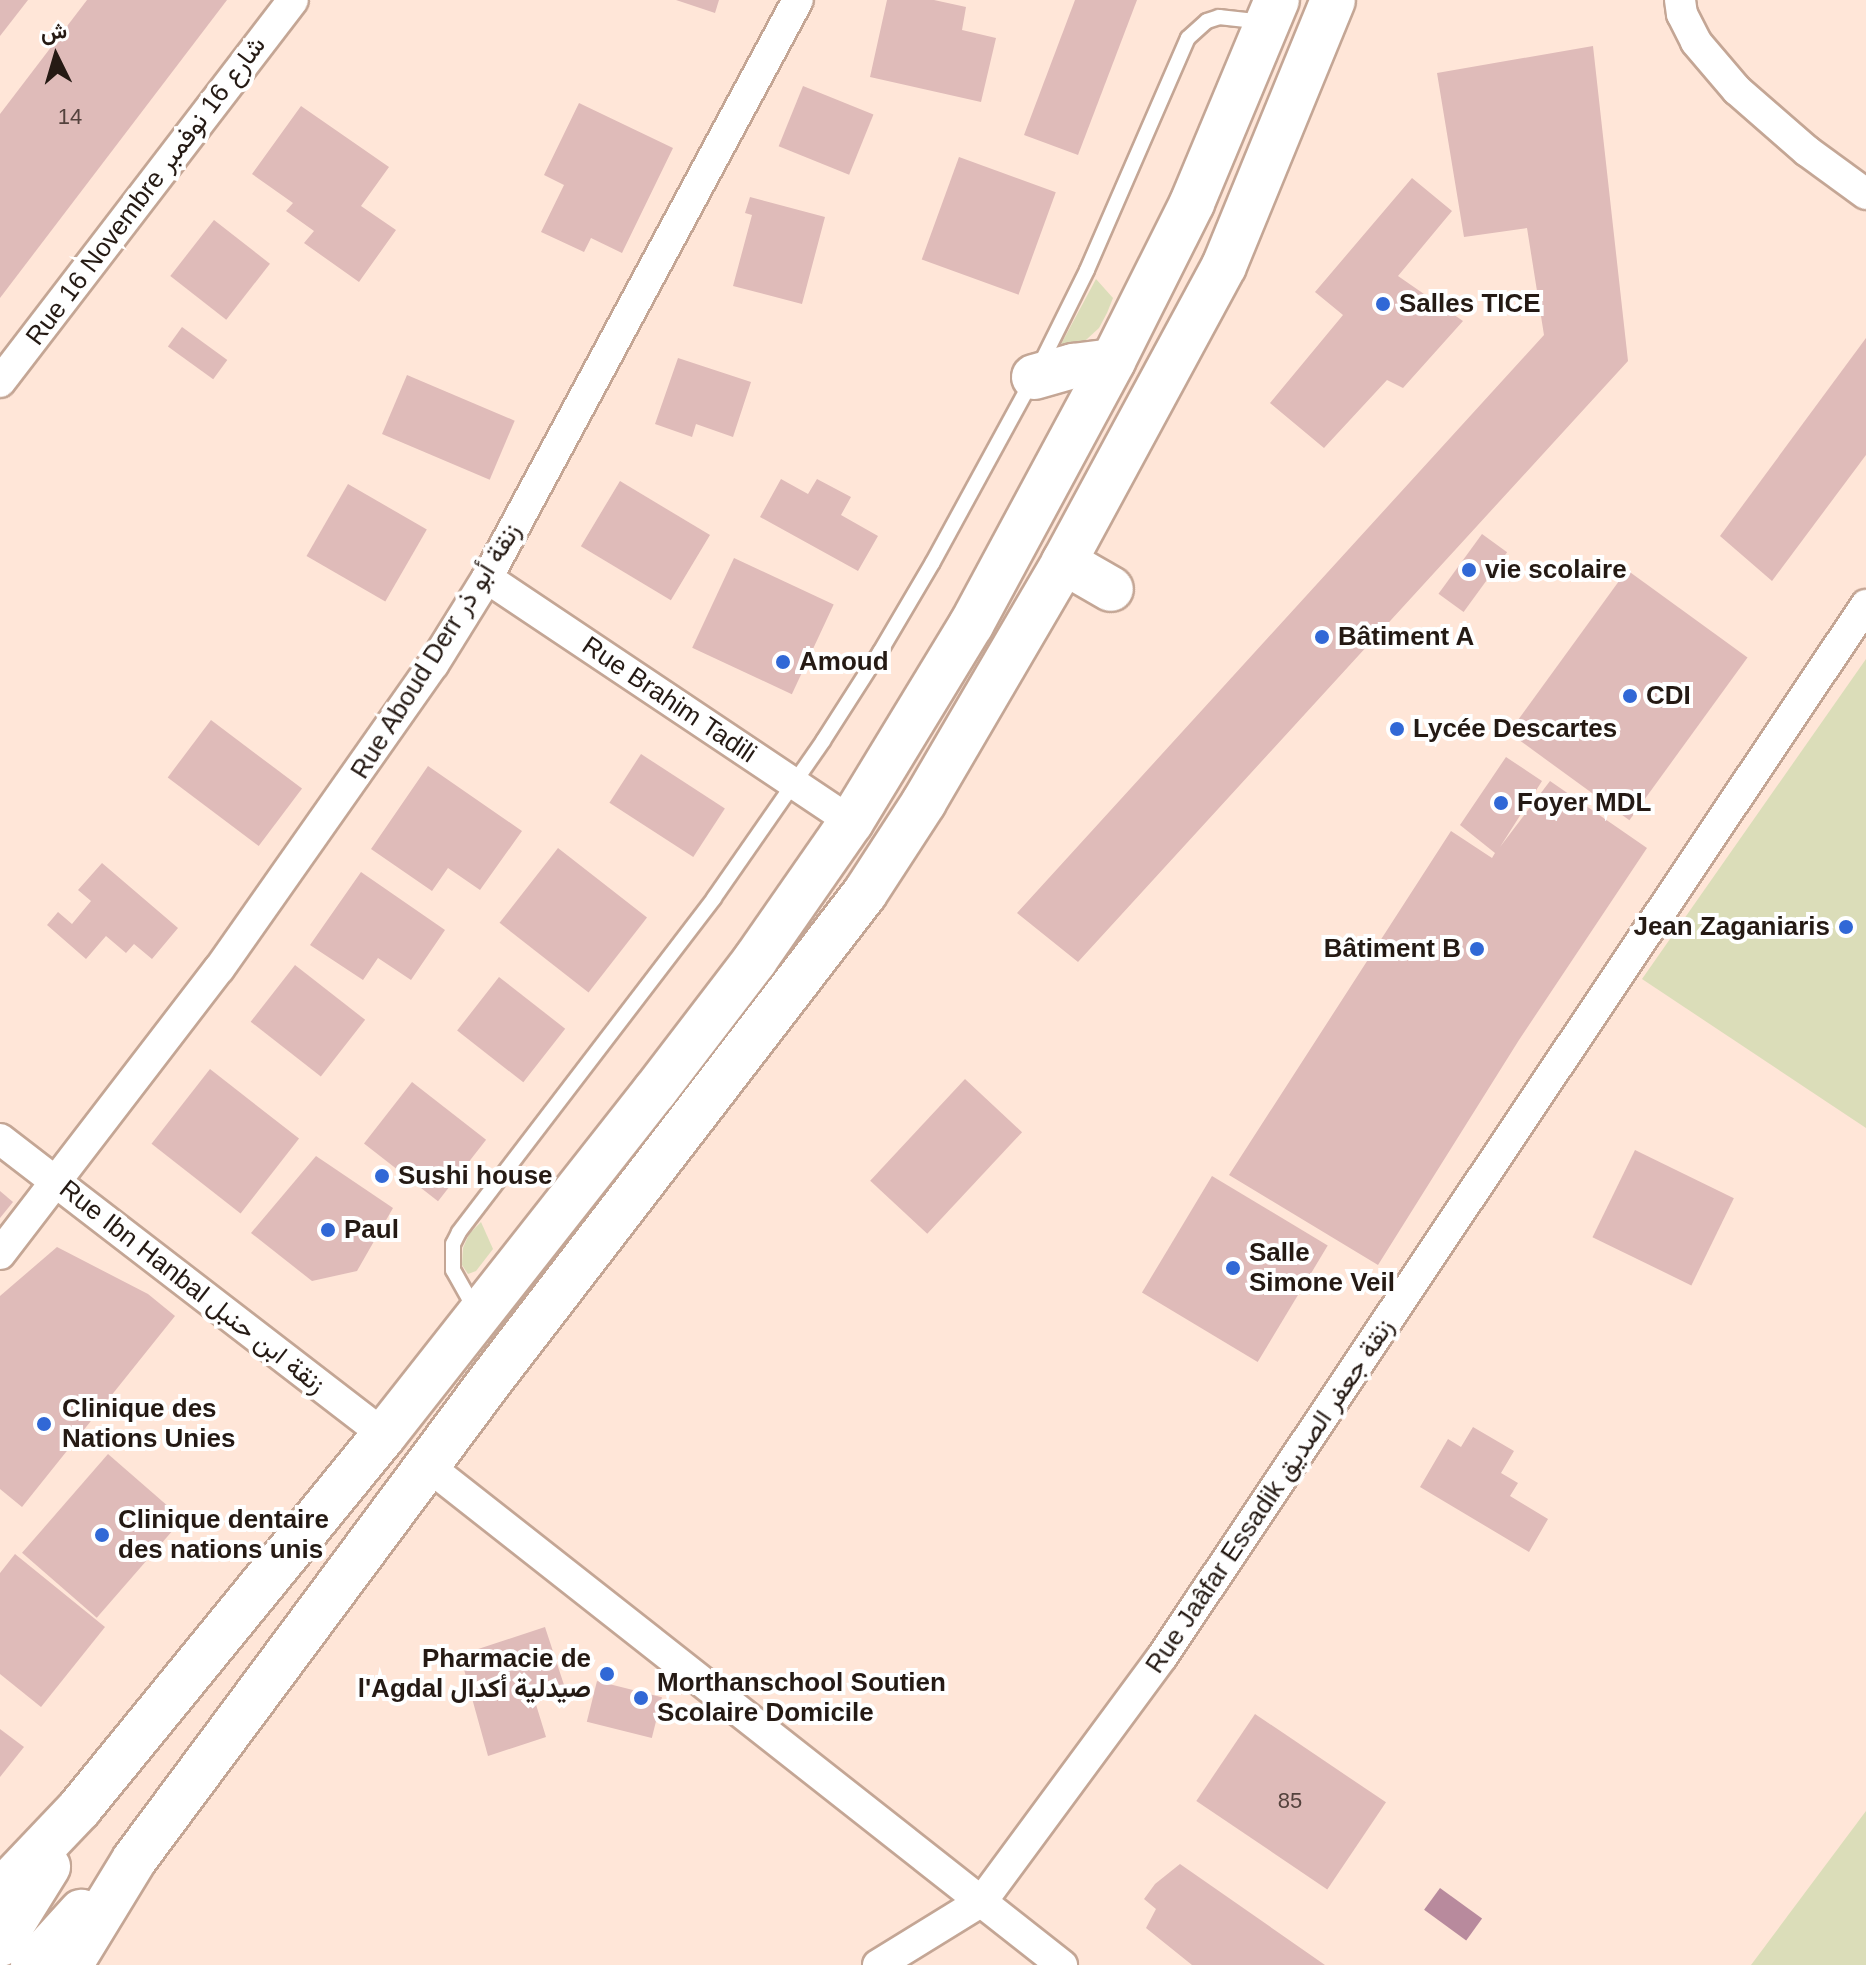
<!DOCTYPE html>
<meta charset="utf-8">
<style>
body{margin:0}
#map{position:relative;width:1866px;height:1965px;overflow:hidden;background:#ffe6d8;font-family:Helvetica,Vazirmatn,sans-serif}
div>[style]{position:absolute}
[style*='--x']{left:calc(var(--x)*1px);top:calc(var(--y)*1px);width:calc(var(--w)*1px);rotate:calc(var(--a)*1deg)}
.green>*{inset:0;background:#dbddb9}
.water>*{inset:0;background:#b88a9d;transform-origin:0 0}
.building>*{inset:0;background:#dfbbb9;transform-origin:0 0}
.roads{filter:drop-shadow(2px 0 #c4a695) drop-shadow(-2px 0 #c4a695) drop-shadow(0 2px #c4a695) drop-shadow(0 -2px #c4a695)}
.service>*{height:14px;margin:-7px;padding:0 7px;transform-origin:7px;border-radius:7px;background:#fff}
.minor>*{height:30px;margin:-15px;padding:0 15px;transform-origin:15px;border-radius:15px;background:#fff}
.primary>*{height:44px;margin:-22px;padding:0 22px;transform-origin:22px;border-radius:22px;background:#fff}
.dots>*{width:22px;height:22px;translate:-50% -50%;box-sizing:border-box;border:4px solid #fff;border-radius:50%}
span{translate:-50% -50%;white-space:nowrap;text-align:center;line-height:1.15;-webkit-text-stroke:8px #fff;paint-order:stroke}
.number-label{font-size:22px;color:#54423d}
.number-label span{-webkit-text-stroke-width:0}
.street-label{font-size:26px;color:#251a14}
.poi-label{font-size:26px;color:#251a14;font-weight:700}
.left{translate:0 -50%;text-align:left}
.right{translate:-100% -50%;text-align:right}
.north{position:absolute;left:16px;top:16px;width:80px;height:80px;-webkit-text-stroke:6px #fff;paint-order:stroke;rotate:355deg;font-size:22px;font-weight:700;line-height:32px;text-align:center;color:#251a14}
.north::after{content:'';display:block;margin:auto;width:28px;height:36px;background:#251a14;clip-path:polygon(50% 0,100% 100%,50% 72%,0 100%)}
</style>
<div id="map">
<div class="green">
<i style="clip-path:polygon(1096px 279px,1113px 298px,1107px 313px,1099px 328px,1074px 351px,1059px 348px)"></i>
<i style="clip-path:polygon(1866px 659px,1866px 1128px,1642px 979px)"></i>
<i style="clip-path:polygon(481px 1222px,493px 1249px,476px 1271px,468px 1274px,462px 1265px,463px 1248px,469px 1234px)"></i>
<i style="clip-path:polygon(1866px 1811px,1866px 1965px,1751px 1965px)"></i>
</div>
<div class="water">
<i style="left:1440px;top:1888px;width:52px;height:27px;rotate:36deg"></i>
</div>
<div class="building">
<i style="clip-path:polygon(0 0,28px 0,0 36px)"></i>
<i style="clip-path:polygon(87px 0,227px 0,0 298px,0 114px)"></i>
<i style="clip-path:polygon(676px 0,719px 0,715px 13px)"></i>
<i style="clip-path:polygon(887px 0,934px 0,966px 7px,962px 30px,996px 38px,981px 102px,870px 77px)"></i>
<i style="clip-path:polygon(1075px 0,1137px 0,1078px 155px,1024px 135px)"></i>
<i style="clip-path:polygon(1593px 46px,1628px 361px,1078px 962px,1017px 913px,1544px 335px,1527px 228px,1464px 237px,1437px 73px)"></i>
<i style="left:803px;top:86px;width:76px;height:65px;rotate:22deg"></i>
<i style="clip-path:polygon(579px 103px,673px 148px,622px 253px,591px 238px,584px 252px,541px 232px,564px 185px,544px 175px)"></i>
<i style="clip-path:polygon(301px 106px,389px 167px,361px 206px,396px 230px,359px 282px,304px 243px,314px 231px,286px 211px,293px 203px,252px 174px)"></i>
<i style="left:959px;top:157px;width:103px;height:109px;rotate:20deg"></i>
<i style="clip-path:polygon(1412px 178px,1452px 211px,1398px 276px,1463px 321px,1403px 388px,1387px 380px,1324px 448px,1270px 403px,1343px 315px,1315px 292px)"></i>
<i style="clip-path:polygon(750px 197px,825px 217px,802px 304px,733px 286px,752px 215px,745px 213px)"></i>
<i style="left:214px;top:220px;width:71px;height:71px;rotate:38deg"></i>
<i style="left:182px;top:327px;width:56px;height:24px;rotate:36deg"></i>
<i style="clip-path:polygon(1866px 338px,1866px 455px,1772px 581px,1720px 536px)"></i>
<i style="clip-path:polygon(678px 358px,751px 382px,733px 437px,696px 424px,692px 437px,655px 424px)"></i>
<i style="left:407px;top:375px;width:117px;height:64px;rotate:23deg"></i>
<i style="clip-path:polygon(781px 479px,808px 494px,817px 479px,851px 497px,841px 515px,878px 536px,858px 571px,760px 517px)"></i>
<i style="left:620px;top:481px;width:105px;height:76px;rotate:31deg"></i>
<i style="left:348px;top:484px;width:91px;height:83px;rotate:30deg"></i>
<i style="left:1482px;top:534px;width:31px;height:74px;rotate:36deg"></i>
<i style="left:734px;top:558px;width:110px;height:99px;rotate:25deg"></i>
<i style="left:1627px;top:570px;width:149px;height:201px;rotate:36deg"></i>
<i style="left:211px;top:720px;width:114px;height:72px;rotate:37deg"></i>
<i style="left:641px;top:754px;width:100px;height:58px;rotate:33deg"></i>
<i style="clip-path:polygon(1506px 757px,1542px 781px,1500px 847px,1550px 781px,1647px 848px,1519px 1040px,1378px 1265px,1229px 1175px,1451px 831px,1492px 858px,1495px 853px,1460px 825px)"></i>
<i style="clip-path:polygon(428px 766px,522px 831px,480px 890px,448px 868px,432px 891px,371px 849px)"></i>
<i style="left:558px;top:848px;width:113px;height:95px;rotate:38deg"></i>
<i style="clip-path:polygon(102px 863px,178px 928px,152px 959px,134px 944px,126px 953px,106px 936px,86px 959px,47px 925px,58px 912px,72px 924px,91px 901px,78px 890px)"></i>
<i style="clip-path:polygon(361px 872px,445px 930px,411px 980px,378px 958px,363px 980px,310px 945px)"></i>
<i style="left:295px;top:965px;width:89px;height:72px;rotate:38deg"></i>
<i style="left:499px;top:977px;width:84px;height:68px;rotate:38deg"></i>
<i style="left:210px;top:1069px;width:113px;height:95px;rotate:38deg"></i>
<i style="left:965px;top:1079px;width:78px;height:139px;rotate:43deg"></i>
<i style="left:412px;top:1082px;width:94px;height:78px;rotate:38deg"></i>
<i style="left:1635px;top:1150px;width:110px;height:97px;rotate:26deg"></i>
<i style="clip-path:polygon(316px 1156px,393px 1208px,357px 1271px,312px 1281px,251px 1233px)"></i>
<i style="left:1212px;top:1176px;width:135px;height:136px;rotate:31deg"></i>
<i style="clip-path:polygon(0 1191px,13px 1202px,0 1218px)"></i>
<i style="clip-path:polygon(57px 1247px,148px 1294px,175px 1316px,22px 1507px,0 1489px,0 1296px)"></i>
<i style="clip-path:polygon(1473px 1427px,1514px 1451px,1501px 1473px,1518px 1483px,1510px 1496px,1548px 1519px,1529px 1552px,1420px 1487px,1448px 1439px,1461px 1447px)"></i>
<i style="left:108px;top:1454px;width:99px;height:131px;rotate:41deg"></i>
<i style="clip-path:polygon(15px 1554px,105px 1627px,41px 1707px,0 1674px,0 1573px)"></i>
<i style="clip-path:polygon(545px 1627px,565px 1688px,534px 1698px,546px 1737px,488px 1756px,460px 1655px)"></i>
<i style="left:597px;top:1681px;width:67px;height:42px;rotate:14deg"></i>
<i style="left:1255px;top:1714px;width:158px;height:105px;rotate:34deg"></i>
<i style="clip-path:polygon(0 1729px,24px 1747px,0 1777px)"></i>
<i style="clip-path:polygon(1180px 1864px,1325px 1965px,1192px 1965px,1146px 1928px,1156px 1909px,1144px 1899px,1155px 1884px)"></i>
</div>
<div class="roads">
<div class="service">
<i style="--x:476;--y:1311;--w:47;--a:-119.3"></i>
<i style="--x:453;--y:1270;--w:26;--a:-90"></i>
<i style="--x:453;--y:1244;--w:13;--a:-63"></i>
<i style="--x:459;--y:1232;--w:420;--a:-52.6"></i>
<i style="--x:714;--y:898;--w:191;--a:-55.2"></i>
<i style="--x:823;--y:741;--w:106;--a:-57.4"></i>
<i style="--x:880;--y:652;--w:104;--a:-59.5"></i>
<i style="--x:933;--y:562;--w:211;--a:-61.4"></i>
<i style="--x:1034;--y:377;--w:119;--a:-63.6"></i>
<i style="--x:1087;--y:270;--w:253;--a:-66.5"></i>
<i style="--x:1188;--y:38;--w:25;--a:-42"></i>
<i style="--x:1207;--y:21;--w:13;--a:-18"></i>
<i style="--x:1219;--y:17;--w:45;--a:6.3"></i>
</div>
<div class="minor">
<i style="--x:1680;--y:0;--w:14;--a:82"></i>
<i style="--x:1682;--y:14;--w:31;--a:63"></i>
<i style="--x:1696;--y:42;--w:63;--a:49.5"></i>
<i style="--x:1737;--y:90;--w:93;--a:41.1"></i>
<i style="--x:1807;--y:151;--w:73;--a:36.1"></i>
<i style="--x:0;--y:382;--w:481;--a:-52.5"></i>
<i style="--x:487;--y:578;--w:438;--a:33.8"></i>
<i style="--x:0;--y:1139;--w:485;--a:37.6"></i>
<i style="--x:0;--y:1254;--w:359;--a:-52.5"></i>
<i style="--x:219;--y:969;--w:372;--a:-54.9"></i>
<i style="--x:433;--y:665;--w:102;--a:-58.2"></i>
<i style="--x:487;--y:578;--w:656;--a:-61.72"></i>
<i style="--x:428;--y:1466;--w:807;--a:38.21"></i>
<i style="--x:878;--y:1965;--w:122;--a:-31.6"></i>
<i style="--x:982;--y:1901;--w:303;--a:-53.6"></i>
<i style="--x:1162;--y:1657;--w:1266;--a:-56.21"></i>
</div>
<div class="primary">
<i style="--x:1034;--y:377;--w:41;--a:-15.8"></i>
<i style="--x:1073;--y:366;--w:40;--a:-7.1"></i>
<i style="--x:1064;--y:562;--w:54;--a:29.9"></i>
<i style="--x:0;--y:1892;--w:115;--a:-46.4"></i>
<i style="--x:79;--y:1809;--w:483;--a:-50.8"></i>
<i style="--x:384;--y:1435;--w:438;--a:-51.8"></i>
<i style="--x:655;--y:1091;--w:165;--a:-52.6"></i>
<i style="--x:755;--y:960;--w:168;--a:-55.2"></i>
<i style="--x:851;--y:822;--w:231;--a:-58.7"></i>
<i style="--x:971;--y:625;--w:300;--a:-61.7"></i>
<i style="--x:1113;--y:361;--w:177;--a:-63.4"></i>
<i style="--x:1192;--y:203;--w:220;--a:-67.3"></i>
<i style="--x:0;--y:1944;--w:91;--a:-58.1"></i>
<i style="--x:33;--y:1965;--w:72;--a:-47.8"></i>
<i style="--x:70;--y:1965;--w:123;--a:-58.6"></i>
<i style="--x:134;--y:1860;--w:597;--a:-53.38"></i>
<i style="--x:490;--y:1381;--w:615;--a:-52.46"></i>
<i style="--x:865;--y:893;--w:108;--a:-57"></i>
<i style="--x:924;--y:802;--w:278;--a:-59.7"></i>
<i style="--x:1064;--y:562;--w:336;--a:-61.6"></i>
<i style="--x:1224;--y:266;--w:287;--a:-67.7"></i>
</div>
</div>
<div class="dots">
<i style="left:1383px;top:304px;background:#3168d6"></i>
<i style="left:1469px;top:570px;background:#3168d6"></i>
<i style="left:1322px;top:637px;background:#3168d6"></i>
<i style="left:783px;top:662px;background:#3168d6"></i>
<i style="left:1630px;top:696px;background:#3168d6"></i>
<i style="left:1397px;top:729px;background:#3168d6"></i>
<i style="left:1501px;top:803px;background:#3168d6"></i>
<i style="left:1846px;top:927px;background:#3168d6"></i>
<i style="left:1477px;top:949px;background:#3168d6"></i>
<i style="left:382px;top:1176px;background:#3168d6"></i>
<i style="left:328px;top:1230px;background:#3168d6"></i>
<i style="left:1233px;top:1268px;background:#3168d6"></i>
<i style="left:44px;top:1424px;background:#3168d6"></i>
<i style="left:102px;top:1535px;background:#3168d6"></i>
<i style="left:607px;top:1674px;background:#3168d6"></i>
<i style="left:641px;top:1698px;background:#3168d6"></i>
</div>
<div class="number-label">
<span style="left:70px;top:117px">14</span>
<span style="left:1290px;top:1801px">85</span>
</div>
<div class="street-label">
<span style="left:146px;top:191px;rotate:-53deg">Rue 16 Novembre شارع 16 نوفمبر</span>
<span style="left:436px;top:651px;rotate:-58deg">Rue Aboud Derr زنقة أبو ذر</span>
<span style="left:669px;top:700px;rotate:34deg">Rue Brahim Tadili</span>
<span style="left:192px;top:1287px;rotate:38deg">Rue Ibn Hanbal زنقة ابن حنبل</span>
<span style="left:1270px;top:1496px;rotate:-56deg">Rue Jaâfar Essadik زنقة جعفر الصديق</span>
</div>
<div class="poi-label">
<span class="left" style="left:1399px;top:304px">Salles TICE</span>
<span class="left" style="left:1485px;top:570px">vie scolaire</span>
<span class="left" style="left:1338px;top:637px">Bâtiment A</span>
<span class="left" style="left:799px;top:662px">Amoud</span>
<span class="left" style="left:1646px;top:696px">CDI</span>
<span class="left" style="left:1413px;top:729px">Lycée Descartes</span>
<span class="left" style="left:1517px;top:803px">Foyer MDL</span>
<span class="right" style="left:1830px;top:927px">Jean Zaganiaris</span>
<span class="right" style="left:1461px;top:949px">Bâtiment B</span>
<span class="left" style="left:398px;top:1176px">Sushi house</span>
<span class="left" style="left:344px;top:1230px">Paul</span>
<span class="left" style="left:1249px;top:1268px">Salle<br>Simone Veil</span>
<span class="left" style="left:62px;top:1424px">Clinique des<br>Nations Unies</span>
<span class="left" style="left:118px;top:1535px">Clinique dentaire<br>des nations unis</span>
<span class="right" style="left:591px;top:1674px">Pharmacie de<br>l'Agdal صيدلية أكدال</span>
<span class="left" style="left:657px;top:1698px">Morthanschool Soutien<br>Scolaire Domicile</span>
</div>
<div class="north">ش</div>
</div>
